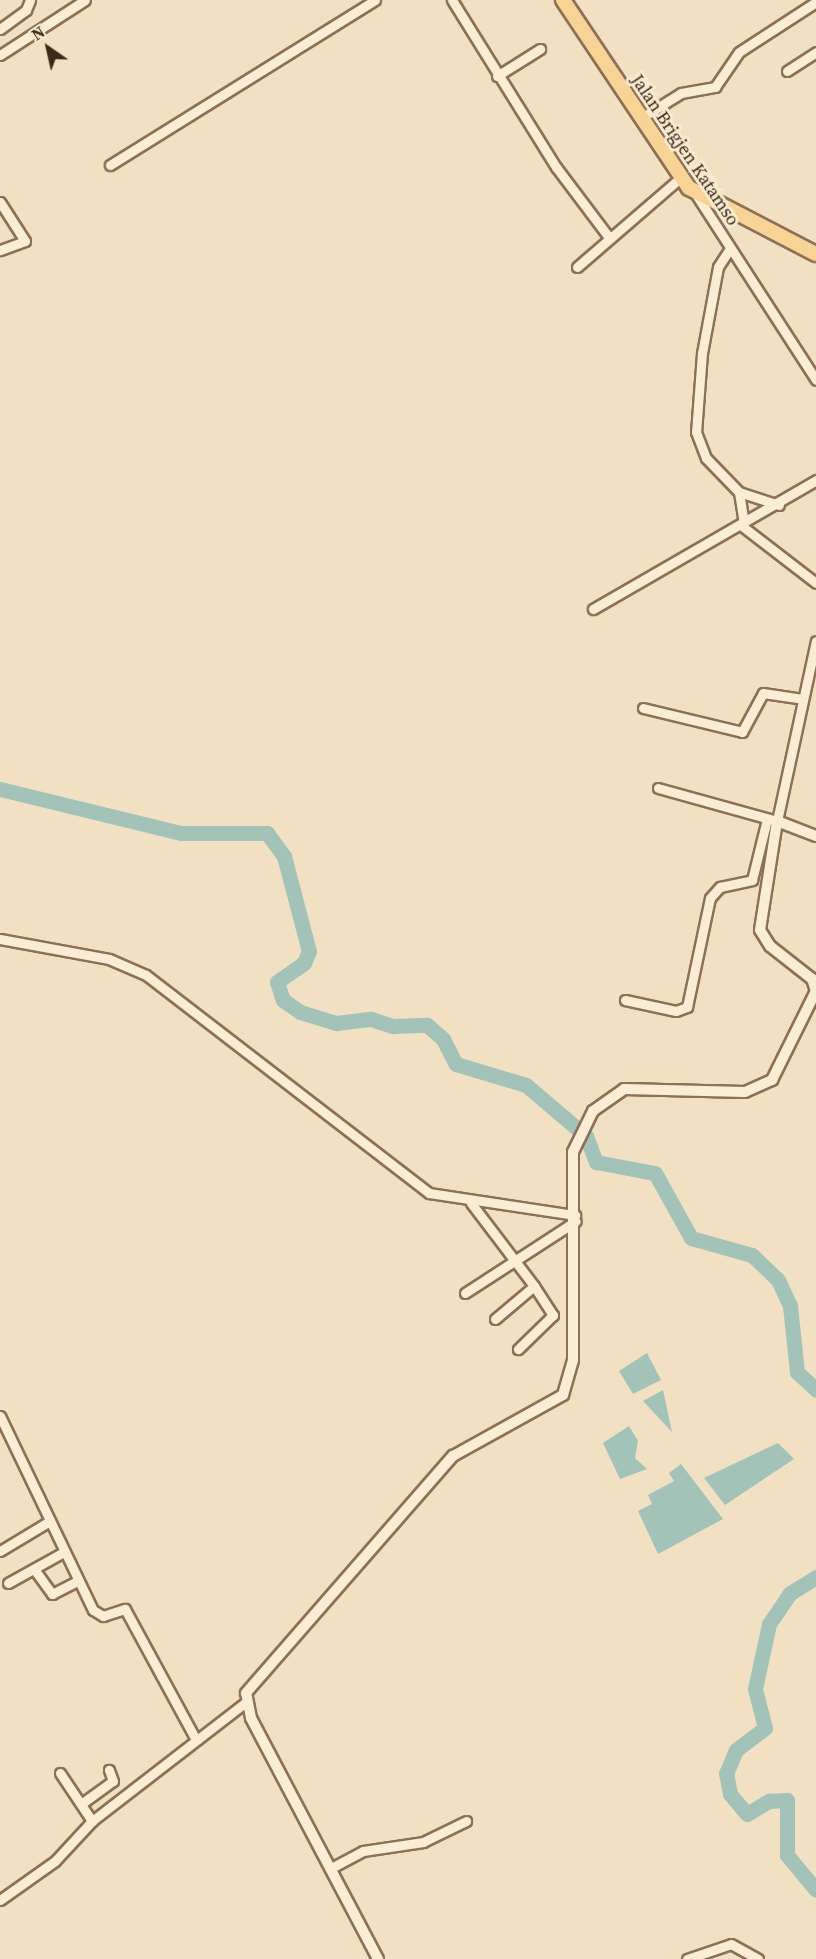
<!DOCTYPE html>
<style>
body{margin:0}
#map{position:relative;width:816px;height:1959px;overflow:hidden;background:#f1e0c1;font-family:"Source Serif 4",serif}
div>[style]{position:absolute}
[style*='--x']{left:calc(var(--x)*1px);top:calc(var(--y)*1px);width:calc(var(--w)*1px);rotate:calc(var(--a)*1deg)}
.water>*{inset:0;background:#a4c3b8}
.river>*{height:15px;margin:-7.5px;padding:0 7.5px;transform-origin:7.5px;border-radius:7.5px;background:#a4c3b8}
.roads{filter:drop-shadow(2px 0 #8c7057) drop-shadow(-2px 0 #8c7057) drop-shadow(0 2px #8c7057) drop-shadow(0 -2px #8c7057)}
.minor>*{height:9px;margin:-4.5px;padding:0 4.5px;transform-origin:4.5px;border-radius:4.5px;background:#fbedd5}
.tertiary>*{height:10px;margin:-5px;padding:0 5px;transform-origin:5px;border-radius:5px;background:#fbedd5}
.primary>*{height:14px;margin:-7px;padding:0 7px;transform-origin:7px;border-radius:7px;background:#f8d396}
span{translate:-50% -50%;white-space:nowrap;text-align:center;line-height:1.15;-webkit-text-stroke:6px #f8ead1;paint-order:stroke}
.street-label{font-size:18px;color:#3b291c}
.north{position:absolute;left:18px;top:18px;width:60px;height:60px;-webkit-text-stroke:4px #f8ead1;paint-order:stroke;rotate:326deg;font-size:16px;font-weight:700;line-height:24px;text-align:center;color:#3b291c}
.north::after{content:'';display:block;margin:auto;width:21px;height:27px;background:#3b291c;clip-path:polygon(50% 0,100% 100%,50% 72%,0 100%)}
</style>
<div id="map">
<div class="water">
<i style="clip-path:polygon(647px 1353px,661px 1380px,633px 1394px,619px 1371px)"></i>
<i style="clip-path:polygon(663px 1390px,672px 1432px,643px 1401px)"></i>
<i style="clip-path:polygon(629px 1426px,638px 1441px,635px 1458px,647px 1469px,620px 1479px,603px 1443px)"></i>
<i style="clip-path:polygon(778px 1443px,794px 1459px,725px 1505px,704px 1478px)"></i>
<i style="clip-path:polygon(681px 1464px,723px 1519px,658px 1554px,638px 1511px,652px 1504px,648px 1495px,674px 1481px,669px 1473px)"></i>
</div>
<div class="river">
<i style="--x:0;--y:789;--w:186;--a:13.7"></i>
<i style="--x:181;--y:833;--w:86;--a:0"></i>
<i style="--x:267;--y:833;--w:29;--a:54"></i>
<i style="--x:284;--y:856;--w:98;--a:75.3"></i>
<i style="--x:309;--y:951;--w:13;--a:113"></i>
<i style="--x:304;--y:963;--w:33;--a:145"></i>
<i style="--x:277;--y:982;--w:19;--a:72"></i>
<i style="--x:283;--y:1000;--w:21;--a:35"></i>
<i style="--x:300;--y:1012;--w:38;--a:17"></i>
<i style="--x:336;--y:1023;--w:35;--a:-7"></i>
<i style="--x:371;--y:1019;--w:23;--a:18"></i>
<i style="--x:393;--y:1026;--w:34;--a:-2"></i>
<i style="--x:427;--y:1025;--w:21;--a:41"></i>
<i style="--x:443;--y:1039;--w:28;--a:63"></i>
<i style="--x:456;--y:1064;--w:73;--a:16.7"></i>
<i style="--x:526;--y:1085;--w:79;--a:40.4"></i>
<i style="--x:586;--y:1136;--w:28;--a:69"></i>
<i style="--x:596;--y:1162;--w:60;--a:10.6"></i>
<i style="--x:655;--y:1173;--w:74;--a:61"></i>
<i style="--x:691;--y:1238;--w:63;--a:15.6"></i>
<i style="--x:752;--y:1255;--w:36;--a:44"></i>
<i style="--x:778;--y:1280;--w:29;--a:65"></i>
<i style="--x:790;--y:1306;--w:66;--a:83.9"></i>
<i style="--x:797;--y:1372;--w:26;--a:43"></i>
<i style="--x:816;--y:1577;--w:31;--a:148"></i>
<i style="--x:790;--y:1593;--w:37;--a:124"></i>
<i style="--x:769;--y:1624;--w:66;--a:102.2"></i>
<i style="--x:755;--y:1689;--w:40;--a:75.6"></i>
<i style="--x:765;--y:1728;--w:36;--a:143"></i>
<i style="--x:736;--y:1750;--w:25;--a:113"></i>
<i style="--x:726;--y:1773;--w:21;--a:79"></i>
<i style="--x:730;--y:1794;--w:26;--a:50"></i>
<i style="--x:747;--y:1814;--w:26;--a:-31"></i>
<i style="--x:769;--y:1801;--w:18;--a:-3"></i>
<i style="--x:787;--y:1800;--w:55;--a:90"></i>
<i style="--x:787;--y:1855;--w:45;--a:50.4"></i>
</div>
<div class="roads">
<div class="minor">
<i style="--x:452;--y:0;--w:197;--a:58.1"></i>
<i style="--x:556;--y:167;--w:86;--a:53"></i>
<i style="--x:0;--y:29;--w:32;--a:-36"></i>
<i style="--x:26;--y:10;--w:11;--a:-68"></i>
<i style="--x:0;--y:55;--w:101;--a:-32.9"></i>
<i style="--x:787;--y:71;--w:35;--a:-33"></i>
<i style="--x:497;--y:76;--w:51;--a:-32.1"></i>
<i style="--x:641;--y:118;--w:47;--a:-32"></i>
<i style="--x:681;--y:93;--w:35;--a:-10"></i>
<i style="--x:715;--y:87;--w:42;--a:-55.6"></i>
<i style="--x:739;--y:52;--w:92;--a:-33"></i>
<i style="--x:110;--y:165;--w:312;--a:-31.9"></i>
<i style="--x:697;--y:196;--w:219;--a:57.1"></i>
<i style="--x:0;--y:202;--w:46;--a:57.3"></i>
<i style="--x:25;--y:241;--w:27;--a:160"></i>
<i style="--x:729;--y:250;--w:20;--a:123"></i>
<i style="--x:718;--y:267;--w:87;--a:100.5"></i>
<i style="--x:702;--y:353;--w:79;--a:94.3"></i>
<i style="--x:696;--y:432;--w:28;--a:69"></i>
<i style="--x:706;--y:458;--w:47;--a:45.9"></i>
<i style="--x:739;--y:492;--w:42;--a:18"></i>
<i style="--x:577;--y:267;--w:136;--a:-40.8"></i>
<i style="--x:739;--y:492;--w:31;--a:81"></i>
<i style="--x:742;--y:526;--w:93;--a:37.6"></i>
<i style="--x:593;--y:609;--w:258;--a:-30"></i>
<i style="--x:643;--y:708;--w:102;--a:13.6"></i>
<i style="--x:742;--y:732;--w:44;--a:-61.7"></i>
<i style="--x:763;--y:693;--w:40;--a:8.5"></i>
<i style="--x:658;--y:788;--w:123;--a:15.5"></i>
<i style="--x:777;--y:821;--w:184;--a:-77.8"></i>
<i style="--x:0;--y:939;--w:111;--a:10.4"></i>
<i style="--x:109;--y:959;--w:40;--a:23.4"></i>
<i style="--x:146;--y:975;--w:357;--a:37.6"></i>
<i style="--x:429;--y:1193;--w:148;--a:8.6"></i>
<i style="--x:625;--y:1000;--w:52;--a:12.2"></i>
<i style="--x:676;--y:1011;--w:12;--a:-20"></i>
<i style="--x:687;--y:1007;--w:111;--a:-78.1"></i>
<i style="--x:710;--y:898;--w:15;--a:-48"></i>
<i style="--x:720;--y:887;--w:33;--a:-12"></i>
<i style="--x:752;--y:880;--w:63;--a:-76.2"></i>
<i style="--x:471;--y:1203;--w:104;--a:52.8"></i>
<i style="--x:465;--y:1293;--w:132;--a:-33"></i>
<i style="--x:495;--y:1319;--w:51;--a:-40.2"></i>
<i style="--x:534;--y:1286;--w:35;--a:57"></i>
<i style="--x:553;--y:1315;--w:49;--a:135.8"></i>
<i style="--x:0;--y:1416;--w:215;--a:64.4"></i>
<i style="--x:93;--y:1610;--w:12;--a:31"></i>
<i style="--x:103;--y:1616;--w:23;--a:-18"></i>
<i style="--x:125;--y:1609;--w:149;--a:61.5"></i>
<i style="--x:0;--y:1551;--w:56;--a:-31.1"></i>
<i style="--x:34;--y:1569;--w:31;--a:54"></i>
<i style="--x:52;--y:1594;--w:29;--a:-27"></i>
<i style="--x:8;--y:1583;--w:62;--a:-29.1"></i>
<i style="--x:60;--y:1773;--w:58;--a:56.3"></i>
<i style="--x:81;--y:1804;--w:39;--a:-36"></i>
<i style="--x:113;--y:1781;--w:12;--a:-110"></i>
<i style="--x:333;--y:1867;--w:34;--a:-28"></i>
<i style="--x:363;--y:1851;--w:61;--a:-8.5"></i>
<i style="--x:423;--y:1842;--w:48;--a:-26"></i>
<i style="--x:0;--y:1900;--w:67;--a:-35.3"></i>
<i style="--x:55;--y:1861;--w:54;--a:-47.2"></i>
<i style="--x:92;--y:1821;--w:195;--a:-37.7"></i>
<i style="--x:687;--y:1959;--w:46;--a:-18.8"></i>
<i style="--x:731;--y:1944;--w:31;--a:29"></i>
</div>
<div class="tertiary">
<i style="--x:378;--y:1959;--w:272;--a:-117.8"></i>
<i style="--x:251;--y:1718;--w:25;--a:-101"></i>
<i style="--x:246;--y:1693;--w:315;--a:-48.9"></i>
<i style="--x:453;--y:1456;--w:126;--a:-29"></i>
<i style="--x:563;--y:1395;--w:36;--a:-74"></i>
<i style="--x:573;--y:1360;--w:208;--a:-90"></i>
<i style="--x:573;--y:1152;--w:46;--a:-64"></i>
<i style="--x:593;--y:1111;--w:38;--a:-35"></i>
<i style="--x:624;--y:1089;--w:121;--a:1.4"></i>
<i style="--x:745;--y:1092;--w:30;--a:-24"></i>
<i style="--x:772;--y:1080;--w:99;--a:-63.7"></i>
<i style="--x:816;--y:991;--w:13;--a:-108"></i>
<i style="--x:812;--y:979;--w:53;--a:-141.8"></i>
<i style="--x:770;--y:946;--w:19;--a:-122"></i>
<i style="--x:760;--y:930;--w:110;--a:-81.1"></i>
<i style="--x:777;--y:821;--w:42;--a:21"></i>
</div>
<div class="primary">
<i style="--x:563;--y:0;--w:226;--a:56.2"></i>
<i style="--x:689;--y:188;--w:143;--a:27.5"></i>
</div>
</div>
<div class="street-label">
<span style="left:685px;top:150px;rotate:56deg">Jalan Brigjen Katamso</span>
</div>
<div class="north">N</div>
</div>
